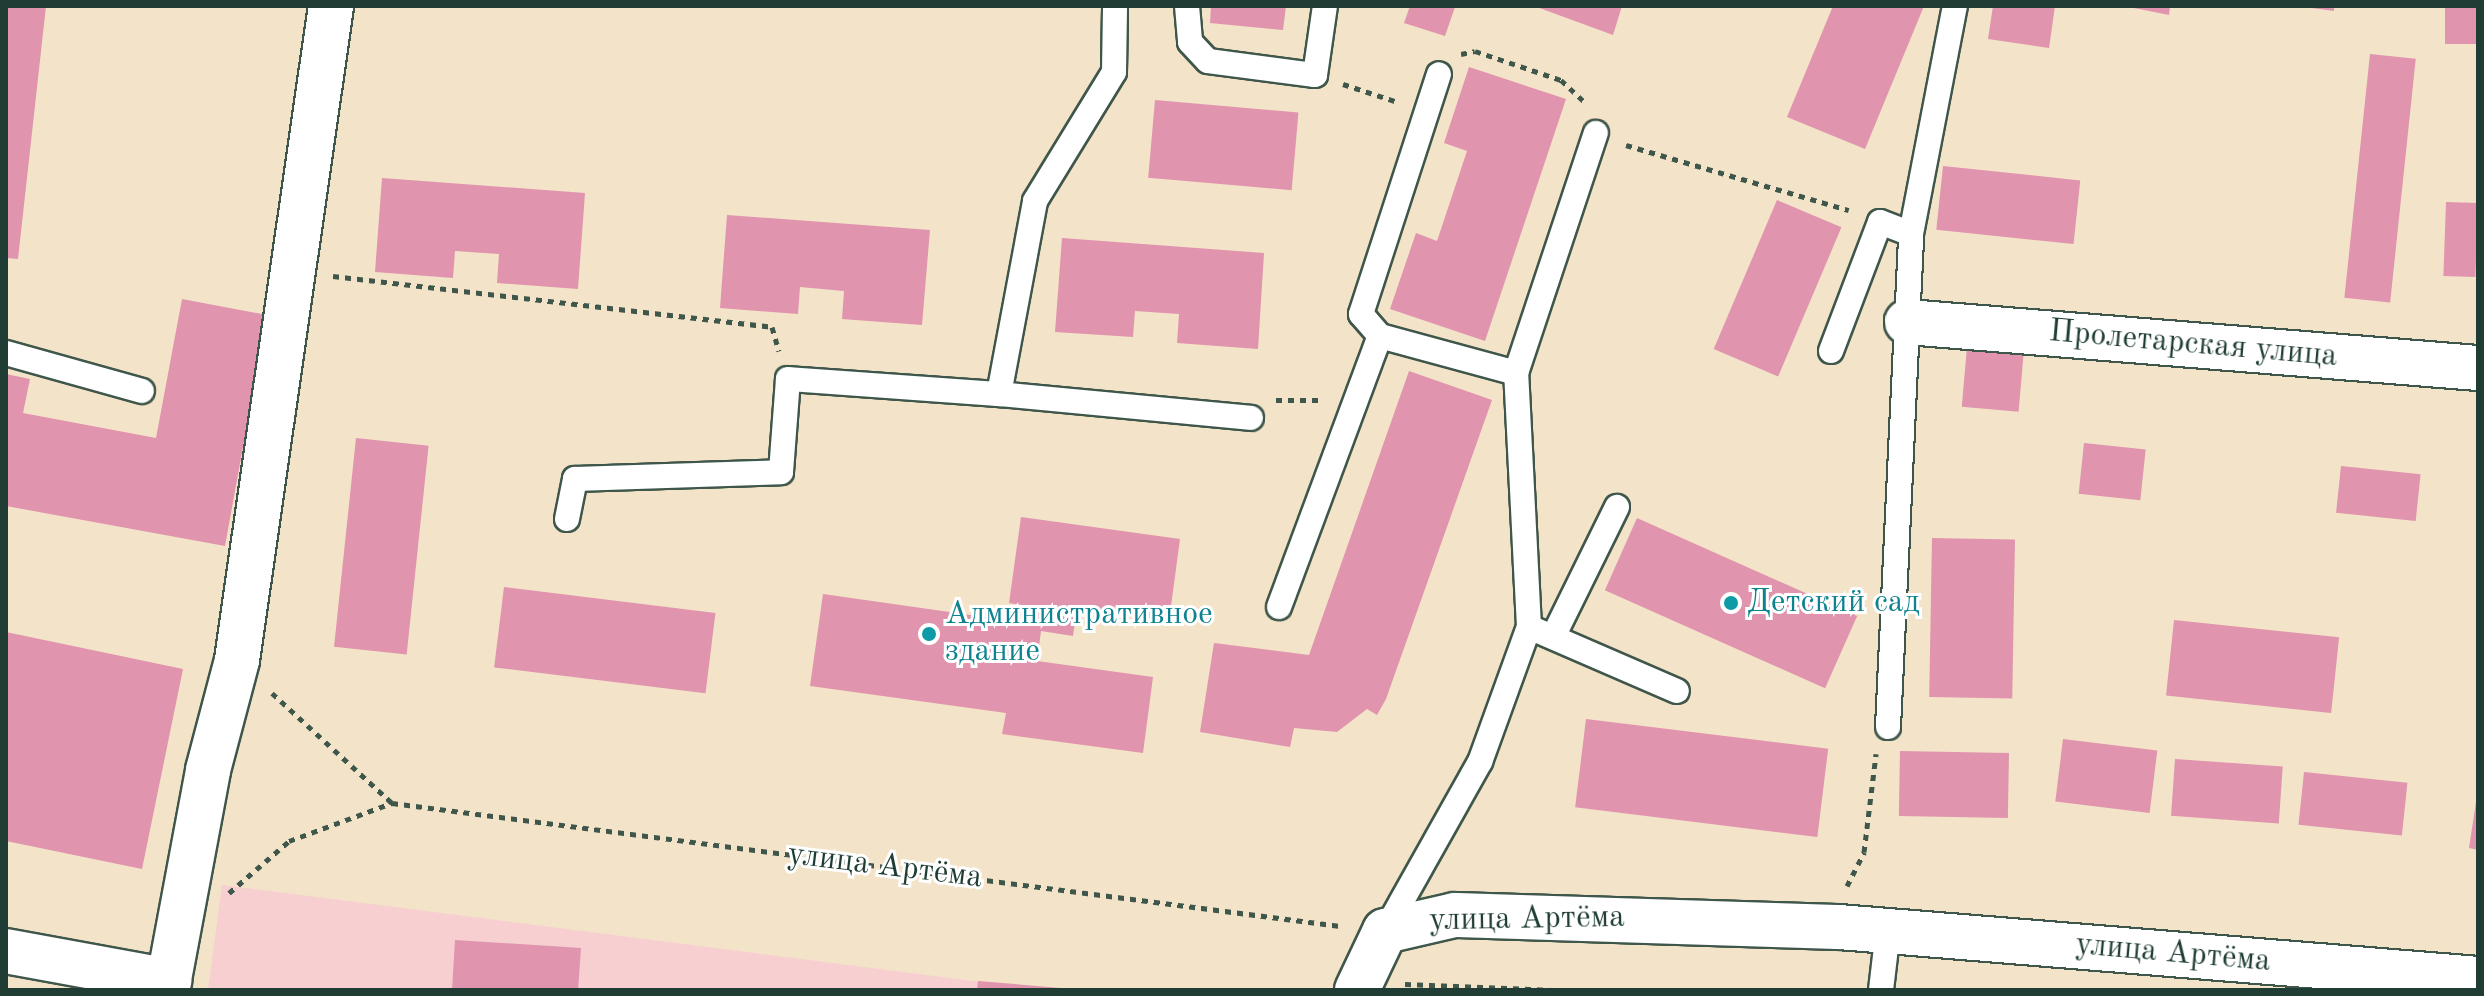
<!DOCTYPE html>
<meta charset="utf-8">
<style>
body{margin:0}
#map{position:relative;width:2484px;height:996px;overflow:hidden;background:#f3e3c8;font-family:"Old Standard TT",serif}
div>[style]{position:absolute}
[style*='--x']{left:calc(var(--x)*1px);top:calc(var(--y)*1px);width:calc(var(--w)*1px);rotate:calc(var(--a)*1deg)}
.built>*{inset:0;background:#f7cfd0}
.building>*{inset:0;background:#e094ae;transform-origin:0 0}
.path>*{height:5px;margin-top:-2.5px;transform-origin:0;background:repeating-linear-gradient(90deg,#3f564a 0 6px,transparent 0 12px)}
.roads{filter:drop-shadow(2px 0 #3f564a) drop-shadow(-2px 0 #3f564a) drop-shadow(0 2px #3f564a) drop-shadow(0 -2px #3f564a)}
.service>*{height:24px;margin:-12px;padding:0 12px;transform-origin:12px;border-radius:12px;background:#fff}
.minor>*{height:44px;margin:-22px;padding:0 22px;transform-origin:22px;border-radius:22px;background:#fff}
.tertiary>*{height:44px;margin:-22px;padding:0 22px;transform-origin:22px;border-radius:22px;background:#fff}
.dots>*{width:22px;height:22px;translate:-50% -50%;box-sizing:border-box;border:4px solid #fff;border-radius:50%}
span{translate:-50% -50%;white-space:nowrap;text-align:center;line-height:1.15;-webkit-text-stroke:6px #fff;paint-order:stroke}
.street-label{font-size:32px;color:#1f3d34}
.culture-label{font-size:32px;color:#0d838f}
.left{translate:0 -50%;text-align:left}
.frame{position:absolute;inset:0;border:8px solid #1f3d34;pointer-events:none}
</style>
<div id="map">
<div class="built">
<i style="clip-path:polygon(222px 885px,1044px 990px,208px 990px)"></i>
</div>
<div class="building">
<i style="clip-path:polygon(6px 6px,46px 6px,18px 259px,6px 258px)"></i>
<i style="clip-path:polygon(1211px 6px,1286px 6px,1283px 30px,1210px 23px)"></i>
<i style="clip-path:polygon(1410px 6px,1455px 7px,1445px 36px,1404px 23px)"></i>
<i style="clip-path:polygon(1534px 6px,1622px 6px,1613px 35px)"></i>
<i style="clip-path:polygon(1833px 6px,1924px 6px,1865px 149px,1787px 117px)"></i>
<i style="clip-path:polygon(1993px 6px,2055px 6px,2049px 48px,1988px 39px)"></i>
<i style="clip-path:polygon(2124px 6px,2170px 6px,2169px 15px)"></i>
<i style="clip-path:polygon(2297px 6px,2334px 6px,2334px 11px)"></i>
<i style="left:2445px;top:6px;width:33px;height:38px"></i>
<i style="left:2370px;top:54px;width:46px;height:245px;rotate:6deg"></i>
<i style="clip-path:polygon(1469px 67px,1566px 99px,1485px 341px,1390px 309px,1416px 233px,1437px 241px,1467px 151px,1444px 143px)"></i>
<i style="left:1155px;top:100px;width:144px;height:78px;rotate:5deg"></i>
<i style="left:1943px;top:166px;width:138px;height:64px;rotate:6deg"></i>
<i style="clip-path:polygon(382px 178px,585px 193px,578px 289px,497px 283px,499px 254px,455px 251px,453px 278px,375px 272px)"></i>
<i style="left:1777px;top:200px;width:70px;height:162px;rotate:23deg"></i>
<i style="left:2446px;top:202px;width:32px;height:74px;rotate:2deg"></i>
<i style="clip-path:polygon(727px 215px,930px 230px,922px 325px,842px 319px,844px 291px,800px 287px,798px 314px,720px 308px)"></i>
<i style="clip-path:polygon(1062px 238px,1264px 253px,1258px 349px,1177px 343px,1179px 314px,1135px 311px,1133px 337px,1055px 332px)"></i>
<i style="clip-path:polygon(182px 299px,267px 315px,225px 546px,6px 506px,6px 374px,30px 379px,23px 413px,156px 438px)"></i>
<i style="left:1967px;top:347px;width:57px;height:60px;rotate:5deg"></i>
<i style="clip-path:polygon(1409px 371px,1492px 400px,1386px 699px,1377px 715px,1367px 709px,1337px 732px,1294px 728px,1290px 747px,1200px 732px,1214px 643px,1309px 655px)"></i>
<i style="left:356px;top:438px;width:73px;height:210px;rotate:6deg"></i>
<i style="left:2084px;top:443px;width:62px;height:51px;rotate:6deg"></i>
<i style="left:2341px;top:466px;width:80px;height:47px;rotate:6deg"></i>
<i style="clip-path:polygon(1021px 517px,1180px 539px,1169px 621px,1077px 608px,1073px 636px,1041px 631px,1037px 661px,1153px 677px,1143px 753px,1002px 734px,1006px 713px,810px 686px,823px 594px,1033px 624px,1035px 607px,1009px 603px)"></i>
<i style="left:1637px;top:518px;width:241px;height:79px;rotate:24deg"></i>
<i style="left:1932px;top:538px;width:83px;height:159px;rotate:1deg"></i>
<i style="left:504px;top:587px;width:213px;height:81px;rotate:7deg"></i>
<i style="left:2174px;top:620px;width:166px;height:76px;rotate:6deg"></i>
<i style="clip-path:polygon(6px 632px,183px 669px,142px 869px,6px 841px)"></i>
<i style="left:1586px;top:719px;width:244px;height:89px;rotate:7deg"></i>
<i style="left:2063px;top:739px;width:95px;height:63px;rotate:7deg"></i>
<i style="left:1900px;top:751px;width:109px;height:65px;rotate:1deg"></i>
<i style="left:2175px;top:759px;width:108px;height:57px;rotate:4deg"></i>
<i style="left:2304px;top:772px;width:104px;height:53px;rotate:6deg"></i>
<i style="clip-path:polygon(2476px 802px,2478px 802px,2478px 850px,2469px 848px)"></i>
<i style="clip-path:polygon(455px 940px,581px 948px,578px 990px,452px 990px)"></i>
<i style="clip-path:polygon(978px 981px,1061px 988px,1061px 990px,977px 990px)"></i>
</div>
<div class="path">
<i style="--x:1461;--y:54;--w:14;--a:-12"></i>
<i style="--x:1475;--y:51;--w:91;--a:18.6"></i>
<i style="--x:1561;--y:80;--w:33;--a:43"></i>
<i style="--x:1343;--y:84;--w:58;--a:18.1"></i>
<i style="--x:1626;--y:145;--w:232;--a:16.3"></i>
<i style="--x:333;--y:276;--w:442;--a:6.6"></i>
<i style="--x:772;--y:327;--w:25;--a:74"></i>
<i style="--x:1276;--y:400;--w:45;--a:0"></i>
<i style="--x:272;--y:693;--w:163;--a:42.5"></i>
<i style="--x:1847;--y:886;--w:38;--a:-63"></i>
<i style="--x:1864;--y:852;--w:99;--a:-83"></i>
<i style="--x:229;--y:893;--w:79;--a:-40.9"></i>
<i style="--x:289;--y:841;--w:110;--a:-20.3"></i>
<i style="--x:392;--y:803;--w:956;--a:7.39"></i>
<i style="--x:1405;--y:984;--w:147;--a:2.3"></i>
</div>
<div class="roads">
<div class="service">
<i style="--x:1187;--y:6;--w:36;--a:85"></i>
<i style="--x:1190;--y:42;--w:26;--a:47"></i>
<i style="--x:1208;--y:61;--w:108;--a:7.5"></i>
<i style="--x:1315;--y:75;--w:70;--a:-81.8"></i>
<i style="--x:1380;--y:336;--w:29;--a:-131"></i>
<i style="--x:1361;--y:314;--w:252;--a:-72"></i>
<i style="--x:1831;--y:351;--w:138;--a:-69.2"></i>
<i style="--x:1880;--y:222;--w:33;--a:21"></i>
<i style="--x:6;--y:353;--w:141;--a:15.6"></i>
<i style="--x:999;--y:394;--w:253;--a:5.4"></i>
<i style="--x:567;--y:519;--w:41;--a:-78.7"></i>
<i style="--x:575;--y:479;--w:206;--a:-1.9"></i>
<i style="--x:781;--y:472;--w:93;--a:-85.7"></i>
<i style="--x:788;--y:379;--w:212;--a:4.1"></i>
<i style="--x:999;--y:394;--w:196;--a:-79.4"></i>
<i style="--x:1035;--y:201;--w:151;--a:-58.5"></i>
<i style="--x:1114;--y:72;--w:66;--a:-89.1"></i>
<i style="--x:1279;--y:607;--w:289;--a:-69.6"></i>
<i style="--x:1380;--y:336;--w:141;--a:15.2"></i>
<i style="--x:1529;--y:627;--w:161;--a:23.4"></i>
<i style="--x:1553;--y:637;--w:145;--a:-63.8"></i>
<i style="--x:1888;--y:727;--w:494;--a:-87.3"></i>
<i style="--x:1911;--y:234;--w:232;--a:-79.1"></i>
<i style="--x:1385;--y:931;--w:194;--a:-60.7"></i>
<i style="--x:1480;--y:762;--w:144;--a:-70.1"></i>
<i style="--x:1529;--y:627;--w:254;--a:-92.9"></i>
<i style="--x:1516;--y:373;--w:253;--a:-71.6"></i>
<i style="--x:1881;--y:990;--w:60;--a:-83.3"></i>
</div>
<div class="minor">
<i style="--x:1907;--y:322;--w:573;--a:4.61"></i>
<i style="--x:6;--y:951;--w:166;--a:10.4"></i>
<i style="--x:167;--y:990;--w:224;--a:-79.4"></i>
<i style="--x:208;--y:770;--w:114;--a:-75.2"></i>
<i style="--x:237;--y:660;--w:661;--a:-81.82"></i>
</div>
<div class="tertiary">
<i style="--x:1357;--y:990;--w:65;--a:-64.6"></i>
<i style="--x:1385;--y:931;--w:72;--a:-12.9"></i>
<i style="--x:1455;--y:915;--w:384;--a:1.8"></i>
<i style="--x:1839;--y:927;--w:641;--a:4.65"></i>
</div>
</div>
<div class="dots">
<i style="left:1731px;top:603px;background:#0f9aa8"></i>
<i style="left:929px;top:634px;background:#0f9aa8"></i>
</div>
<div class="street-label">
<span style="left:2193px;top:345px;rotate:5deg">Пролетарская улица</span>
<span style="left:885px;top:867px;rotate:7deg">улица Артёма</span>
<span style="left:1527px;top:920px;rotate:-1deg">улица Артёма</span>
<span style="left:2173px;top:954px;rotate:5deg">улица Артёма</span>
</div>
<div class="culture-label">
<span class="left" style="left:1747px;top:603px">Детский сад</span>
<span class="left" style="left:945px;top:634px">Административное<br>здание</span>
</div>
<div class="frame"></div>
</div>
